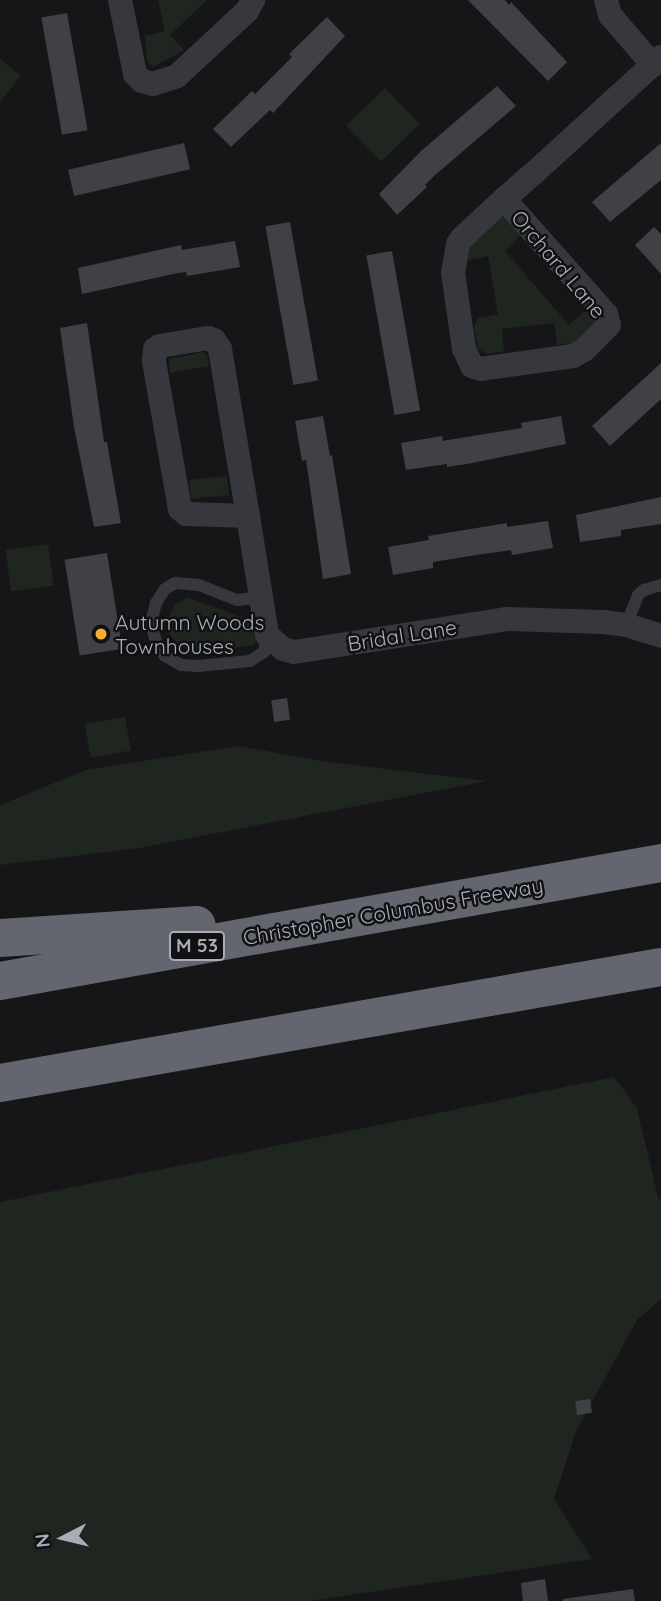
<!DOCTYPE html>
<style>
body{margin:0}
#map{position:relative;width:661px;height:1601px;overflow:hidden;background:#161618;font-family:Quicksand,sans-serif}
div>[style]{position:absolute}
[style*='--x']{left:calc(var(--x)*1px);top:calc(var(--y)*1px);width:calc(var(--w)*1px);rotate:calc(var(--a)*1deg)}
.green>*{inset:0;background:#1e261f;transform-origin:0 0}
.building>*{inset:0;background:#404145;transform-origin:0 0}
.lane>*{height:12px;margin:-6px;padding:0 6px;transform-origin:6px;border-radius:6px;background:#37383d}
.street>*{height:24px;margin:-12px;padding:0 12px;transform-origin:12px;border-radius:12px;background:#37383d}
.highway>*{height:38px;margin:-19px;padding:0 19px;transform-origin:19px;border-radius:19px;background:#63666e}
.dots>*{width:19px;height:19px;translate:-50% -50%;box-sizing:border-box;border:4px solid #111113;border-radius:50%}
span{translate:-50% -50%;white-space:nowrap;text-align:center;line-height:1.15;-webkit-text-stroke:5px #111113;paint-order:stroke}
.shield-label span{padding:2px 5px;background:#111113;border:2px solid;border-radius:5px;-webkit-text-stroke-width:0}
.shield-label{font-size:19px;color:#a8adb8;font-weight:700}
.street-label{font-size:21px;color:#a8adb8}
.poi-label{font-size:21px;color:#a8adb8}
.left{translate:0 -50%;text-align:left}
.north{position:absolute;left:28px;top:1503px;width:70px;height:70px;-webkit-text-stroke:5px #111113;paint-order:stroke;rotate:263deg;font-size:19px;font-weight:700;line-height:28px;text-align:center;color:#a8adb8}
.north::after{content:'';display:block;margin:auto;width:24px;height:32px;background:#a8adb8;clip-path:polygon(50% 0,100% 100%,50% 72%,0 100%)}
</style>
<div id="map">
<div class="green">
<i style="clip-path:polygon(158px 0,207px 0,170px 35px,184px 50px,153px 67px,147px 61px,145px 36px,165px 31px)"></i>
<i style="clip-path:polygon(0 59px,21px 76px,0 102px)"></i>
<i style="left:385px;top:88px;width:50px;height:54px;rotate:46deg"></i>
<i style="clip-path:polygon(504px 216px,521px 235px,505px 251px,569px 325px,586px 310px,598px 324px,576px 342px,557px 345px,554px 323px,502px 329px,504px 351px,487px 354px,478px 349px,474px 327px,478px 318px,498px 314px,488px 256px,468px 260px,466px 250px)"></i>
<i style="clip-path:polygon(203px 352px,207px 355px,209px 366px,170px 373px,169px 359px)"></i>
<i style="left:227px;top:476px;width:19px;height:38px;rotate:84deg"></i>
<i style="left:48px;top:544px;width:42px;height:43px;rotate:82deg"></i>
<i style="clip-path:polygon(187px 597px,246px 619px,253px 626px,257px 640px,254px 645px,199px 652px,180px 647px,169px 634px,169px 617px,174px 605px)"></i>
<i style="left:125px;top:717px;width:34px;height:41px;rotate:80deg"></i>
<i style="clip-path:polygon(238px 746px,328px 762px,487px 781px,139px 848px,0 865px,0 805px,86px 770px)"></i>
<i style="clip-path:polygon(614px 1077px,637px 1108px,658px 1197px,661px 1200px,661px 1299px,637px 1320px,576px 1431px,554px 1499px,592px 1559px,310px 1601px,0 1601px,0 1202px)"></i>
</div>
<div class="building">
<i style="clip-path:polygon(468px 0,505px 0,509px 5px,511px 2px,567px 62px,548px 81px)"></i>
<i style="left:67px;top:13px;width:119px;height:26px;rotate:80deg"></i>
<i style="clip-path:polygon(327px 17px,345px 36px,273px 113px,270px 110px,231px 147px,213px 129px,252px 91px,255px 94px,292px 57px,289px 54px)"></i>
<i style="clip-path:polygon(497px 86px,516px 106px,434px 176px,425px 185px,427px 187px,397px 215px,379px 194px,421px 151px)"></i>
<i style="left:184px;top:143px;width:27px;height:119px;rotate:77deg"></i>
<i style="clip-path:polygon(661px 143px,661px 180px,610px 222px,592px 202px)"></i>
<i style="left:290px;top:222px;width:161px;height:25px;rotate:80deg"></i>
<i style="clip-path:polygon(654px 227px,661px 234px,661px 274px,635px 245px)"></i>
<i style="clip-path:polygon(235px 241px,240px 267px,187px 276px,186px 272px,178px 273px,82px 294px,78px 268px,181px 245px,182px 250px)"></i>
<i style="left:392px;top:251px;width:162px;height:26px;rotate:80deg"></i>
<i style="clip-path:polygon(87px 323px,104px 442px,107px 442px,121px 523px,94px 527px,74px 427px,60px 328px)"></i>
<i style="clip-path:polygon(661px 363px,661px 399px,610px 446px,592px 426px)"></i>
<i style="clip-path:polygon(323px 416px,330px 456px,332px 455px,351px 574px,323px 579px,309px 480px,306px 460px,302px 461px,295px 421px)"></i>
<i style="clip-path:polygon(561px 416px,566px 444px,467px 464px,447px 467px,447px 464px,406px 470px,401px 443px,442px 436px,443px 441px,448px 440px,522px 428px,521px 423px)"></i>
<i style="clip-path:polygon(661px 497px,661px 524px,621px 530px,621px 536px,580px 542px,576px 515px)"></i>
<i style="clip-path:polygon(548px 521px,553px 548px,512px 555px,511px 550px,483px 554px,433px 562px,433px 568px,393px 575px,388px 547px,429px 540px,428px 536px,507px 523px,507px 527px)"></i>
<i style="left:107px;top:553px;width:97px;height:43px;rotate:81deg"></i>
<i style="left:287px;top:698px;width:22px;height:16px;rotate:82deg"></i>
<i style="left:590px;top:1399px;width:14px;height:15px;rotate:82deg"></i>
<i style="clip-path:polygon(545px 1579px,548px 1601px,523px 1601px,521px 1583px)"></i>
<i style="clip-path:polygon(633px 1589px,635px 1601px,563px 1601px,563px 1599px)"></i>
</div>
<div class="lane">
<i style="--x:261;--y:597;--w:24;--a:173"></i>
<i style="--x:237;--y:600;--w:41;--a:-158.5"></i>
<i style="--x:199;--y:585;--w:24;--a:-175"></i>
<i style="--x:175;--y:583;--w:12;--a:149"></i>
<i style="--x:165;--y:589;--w:17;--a:123"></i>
<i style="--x:156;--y:603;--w:21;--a:104"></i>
<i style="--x:151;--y:623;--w:23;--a:75"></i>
<i style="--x:157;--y:645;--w:14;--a:54"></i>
<i style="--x:165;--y:656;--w:18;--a:29"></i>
<i style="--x:181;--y:665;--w:17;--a:3"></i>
<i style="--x:198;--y:666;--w:52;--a:-5.5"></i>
<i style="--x:250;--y:661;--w:17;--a:-33"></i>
<i style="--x:264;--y:652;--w:17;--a:-80"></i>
<i style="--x:626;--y:625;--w:32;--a:-68"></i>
<i style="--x:638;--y:595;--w:8;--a:-40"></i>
<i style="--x:644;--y:590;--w:18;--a:-16"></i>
</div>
<div class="street">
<i style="--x:120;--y:0;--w:76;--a:78.5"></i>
<i style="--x:135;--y:74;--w:10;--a:45"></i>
<i style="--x:142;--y:81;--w:11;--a:15"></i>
<i style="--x:153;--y:84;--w:25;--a:-18"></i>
<i style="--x:177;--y:76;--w:96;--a:-42.9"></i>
<i style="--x:247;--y:11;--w:13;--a:-61"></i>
<i style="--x:606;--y:0;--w:16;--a:75"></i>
<i style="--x:610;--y:15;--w:66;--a:49.3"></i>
<i style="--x:504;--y:199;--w:154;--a:48.4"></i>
<i style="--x:606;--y:314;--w:11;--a:75"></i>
<i style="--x:609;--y:325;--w:35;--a:135"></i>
<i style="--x:584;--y:350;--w:13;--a:151"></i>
<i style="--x:573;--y:356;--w:93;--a:172"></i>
<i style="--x:481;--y:369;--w:9;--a:-162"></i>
<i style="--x:472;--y:366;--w:19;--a:-115"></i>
<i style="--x:464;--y:349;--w:77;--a:-98.2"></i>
<i style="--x:453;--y:273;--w:29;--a:-80"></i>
<i style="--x:458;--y:244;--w:7;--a:-56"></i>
<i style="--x:462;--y:238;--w:57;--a:-42.9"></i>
<i style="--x:504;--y:199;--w:40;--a:-41"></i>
<i style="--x:534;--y:173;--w:172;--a:-42.4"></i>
<i style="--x:248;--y:516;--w:62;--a:-178.2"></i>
<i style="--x:186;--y:514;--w:8;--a:-140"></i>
<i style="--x:180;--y:509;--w:150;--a:-100"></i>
<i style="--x:154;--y:361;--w:12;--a:-85"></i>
<i style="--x:155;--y:349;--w:6;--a:-31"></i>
<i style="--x:160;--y:346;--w:49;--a:-9.5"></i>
<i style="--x:208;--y:338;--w:6;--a:18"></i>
<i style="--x:214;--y:340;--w:11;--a:56"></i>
<i style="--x:220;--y:349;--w:169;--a:80.5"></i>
<i style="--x:248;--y:516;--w:121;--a:80.9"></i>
<i style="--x:267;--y:635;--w:21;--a:41"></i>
<i style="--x:283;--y:649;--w:11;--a:15"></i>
<i style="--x:294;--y:652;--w:215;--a:-8.8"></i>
<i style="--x:506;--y:619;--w:97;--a:1.8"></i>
<i style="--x:603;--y:622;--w:23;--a:7"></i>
<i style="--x:626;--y:625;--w:37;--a:17"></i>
</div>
<div class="highway">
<i style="--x:0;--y:938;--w:197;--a:-3.8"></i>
<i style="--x:0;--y:981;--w:671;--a:-10.12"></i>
<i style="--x:0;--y:1083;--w:671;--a:-9.95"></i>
</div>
<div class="dots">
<i style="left:101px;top:634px;background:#f2b134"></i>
</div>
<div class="shield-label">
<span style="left:197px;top:946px">M 53</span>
</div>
<div class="street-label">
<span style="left:559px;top:264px;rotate:50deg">Orchard Lane</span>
<span style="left:402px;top:635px;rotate:-9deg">Bridal Lane</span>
<span style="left:393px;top:911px;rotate:-10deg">Christopher Columbus Freeway</span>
</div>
<div class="poi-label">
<span class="left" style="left:115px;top:634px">Autumn Woods<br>Townhouses</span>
</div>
<div class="north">N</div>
</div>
